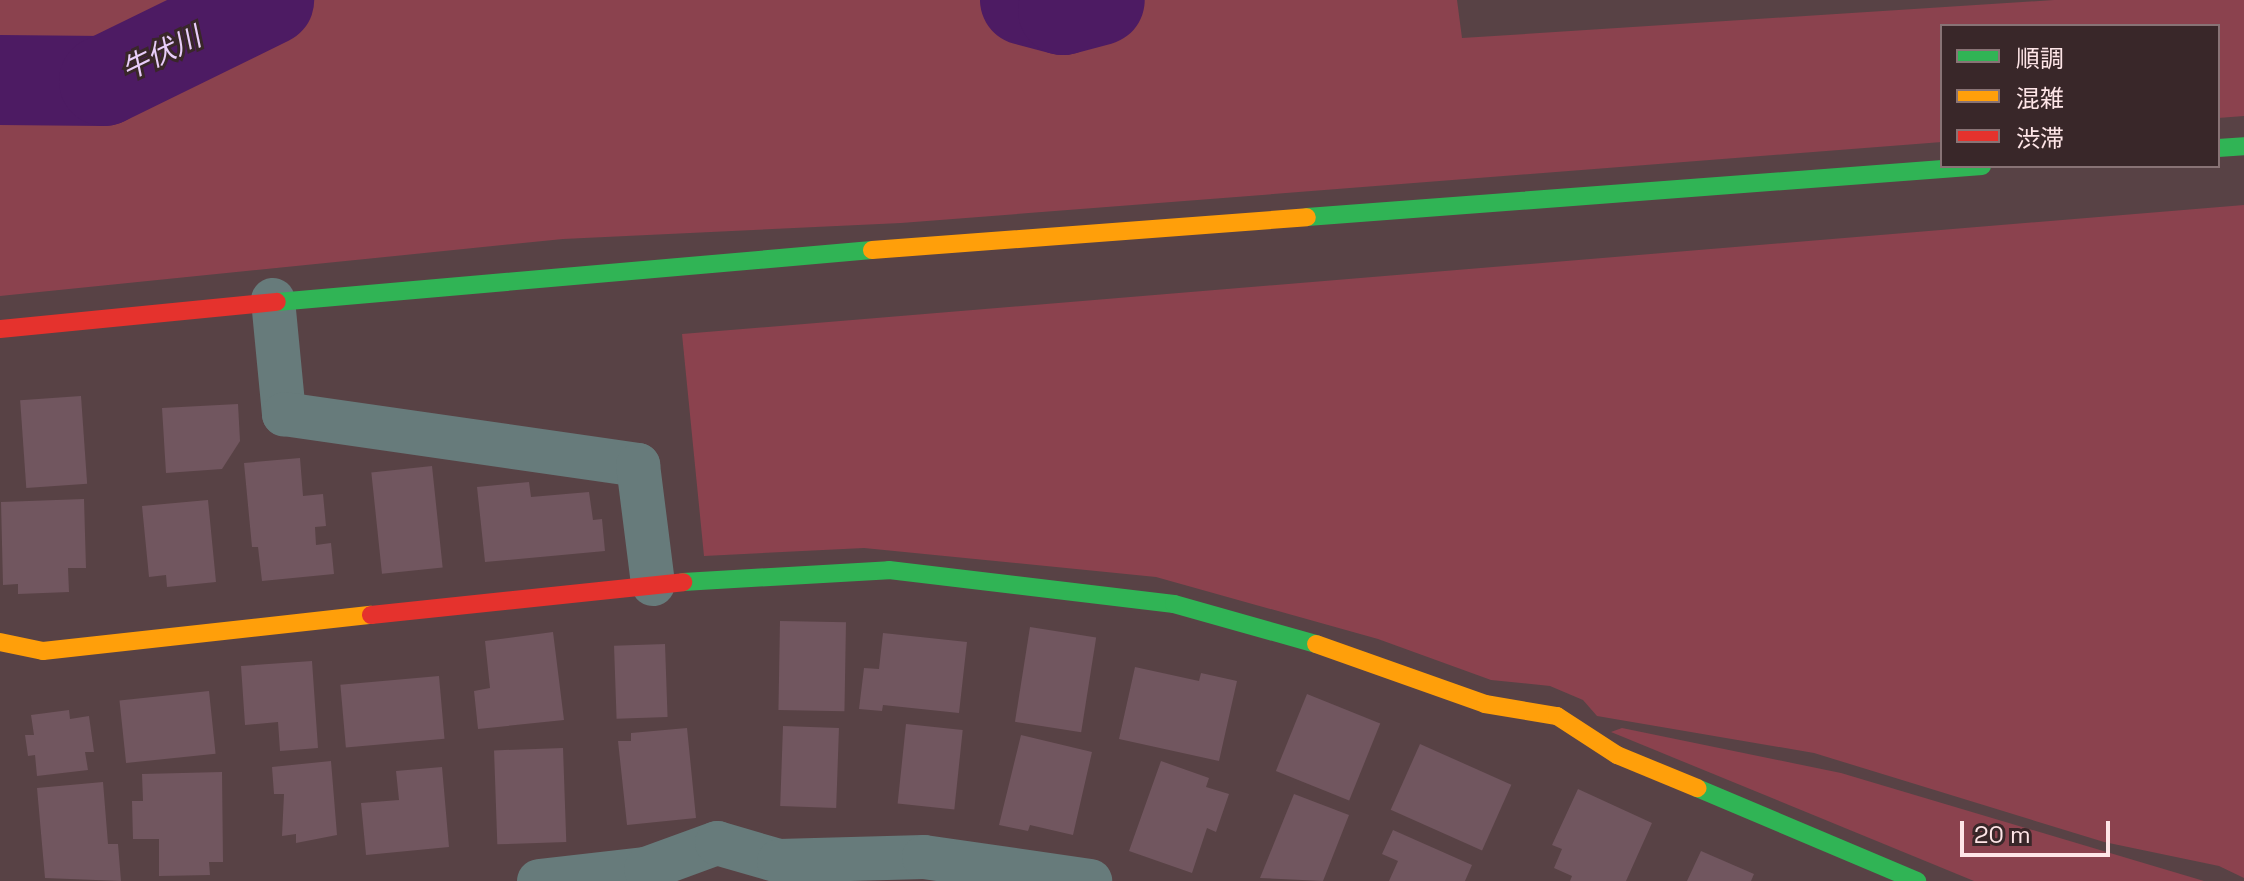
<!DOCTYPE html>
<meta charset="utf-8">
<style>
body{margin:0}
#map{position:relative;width:2244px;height:881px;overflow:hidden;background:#584245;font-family:"Space Grotesk","Noto Sans JP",sans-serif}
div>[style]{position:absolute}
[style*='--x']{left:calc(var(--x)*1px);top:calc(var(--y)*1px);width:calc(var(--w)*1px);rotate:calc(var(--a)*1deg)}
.green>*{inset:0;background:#8b424e}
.river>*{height:90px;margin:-45px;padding:0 45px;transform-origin:45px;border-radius:45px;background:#4d1b63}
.building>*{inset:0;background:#71565f;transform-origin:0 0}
.street>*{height:44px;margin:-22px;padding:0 22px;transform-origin:22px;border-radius:22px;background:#677b7b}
.fast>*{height:18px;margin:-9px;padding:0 9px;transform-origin:9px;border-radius:9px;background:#30b455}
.slow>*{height:18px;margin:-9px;padding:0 9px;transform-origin:9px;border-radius:9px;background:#ff9f0a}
.jam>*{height:18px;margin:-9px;padding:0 9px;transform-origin:9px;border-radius:9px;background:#e5322d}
span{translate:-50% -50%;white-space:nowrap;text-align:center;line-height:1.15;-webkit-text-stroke:6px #392729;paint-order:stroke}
.water-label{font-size:28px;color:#e9cefa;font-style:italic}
.legend{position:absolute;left:1940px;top:24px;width:280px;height:144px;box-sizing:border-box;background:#392729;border:2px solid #887375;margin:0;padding:10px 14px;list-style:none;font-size:24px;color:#fee5e7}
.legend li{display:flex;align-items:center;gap:16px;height:40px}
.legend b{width:40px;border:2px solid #887375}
.scale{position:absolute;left:1960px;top:821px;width:150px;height:36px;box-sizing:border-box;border:4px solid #fee5e7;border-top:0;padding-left:10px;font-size:24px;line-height:28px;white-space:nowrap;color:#fee5e7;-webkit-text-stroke:6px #392729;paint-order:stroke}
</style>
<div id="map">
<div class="green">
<i style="clip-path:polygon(0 0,1457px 0,1462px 38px,2054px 0,2244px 0,2244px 116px,2218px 118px,2218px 26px,1942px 26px,1942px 142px,901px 223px,563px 239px,0 296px)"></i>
<i style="clip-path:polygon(2244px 205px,2244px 878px,2219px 866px,2104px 842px,1814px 753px,1597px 716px,1583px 700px,1550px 686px,1491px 680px,1378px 639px,1156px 577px,864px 548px,704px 556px,682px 334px)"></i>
<i style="clip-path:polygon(1622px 728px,1841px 773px,2204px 881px,1974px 881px,1611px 732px)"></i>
</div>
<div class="river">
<i style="--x:1025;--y:0;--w:39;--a:15"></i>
<i style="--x:1063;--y:10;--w:38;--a:-15"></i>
<i style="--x:0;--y:80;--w:104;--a:0.6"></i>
<i style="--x:104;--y:81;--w:184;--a:-26.1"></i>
</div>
<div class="building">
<i style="left:81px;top:396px;width:88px;height:61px;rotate:86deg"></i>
<i style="clip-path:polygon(238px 404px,240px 441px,222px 469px,166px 473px,162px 408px)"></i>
<i style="clip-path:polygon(300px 458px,303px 496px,323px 494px,326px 526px,315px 527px,316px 545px,331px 543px,334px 574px,262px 581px,258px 547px,252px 547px,244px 463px)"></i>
<i style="left:432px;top:466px;width:102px;height:61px;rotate:84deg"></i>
<i style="clip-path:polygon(529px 482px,531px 497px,589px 492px,593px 520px,602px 519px,605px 551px,485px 562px,477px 487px)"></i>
<i style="clip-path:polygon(84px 499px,86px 568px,68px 568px,69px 592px,18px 594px,18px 584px,3px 585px,1px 502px)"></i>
<i style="clip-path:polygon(208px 500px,216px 582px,167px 587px,166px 575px,149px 577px,142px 506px)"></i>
<i style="left:780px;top:621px;width:66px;height:89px;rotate:1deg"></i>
<i style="left:1030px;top:627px;width:67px;height:96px;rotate:9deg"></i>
<i style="clip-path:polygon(553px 632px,564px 720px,478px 729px,474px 691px,490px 688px,485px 641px)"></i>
<i style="clip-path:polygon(883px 633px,967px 642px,959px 713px,883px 705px,882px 711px,859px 709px,864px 668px,879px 669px)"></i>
<i style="left:665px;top:644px;width:73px;height:51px;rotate:88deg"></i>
<i style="clip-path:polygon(312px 661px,318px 748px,280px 751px,278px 722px,245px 725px,241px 666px)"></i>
<i style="clip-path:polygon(1135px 667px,1199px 681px,1201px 673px,1237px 681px,1219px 761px,1119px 739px)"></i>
<i style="left:439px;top:676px;width:63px;height:99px;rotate:85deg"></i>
<i style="left:209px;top:691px;width:63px;height:90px;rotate:84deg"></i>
<i style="left:1307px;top:694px;width:79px;height:83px;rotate:22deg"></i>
<i style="clip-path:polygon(69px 710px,70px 719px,89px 716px,94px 752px,85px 752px,88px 770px,37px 776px,35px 755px,28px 756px,25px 735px,34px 735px,31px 715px)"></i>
<i style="left:906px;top:724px;width:57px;height:80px;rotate:6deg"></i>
<i style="left:783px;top:726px;width:56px;height:80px;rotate:2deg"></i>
<i style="clip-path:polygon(687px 728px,696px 818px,627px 825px,618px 741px,631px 741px,631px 733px)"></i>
<i style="clip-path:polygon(1021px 735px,1092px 752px,1073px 835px,1030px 825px,1028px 831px,999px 825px)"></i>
<i style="left:1420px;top:744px;width:100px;height:72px;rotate:24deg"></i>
<i style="left:563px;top:748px;width:94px;height:69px;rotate:88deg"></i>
<i style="clip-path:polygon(331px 761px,337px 835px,296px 843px,296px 834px,282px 836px,284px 794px,274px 794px,272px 767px)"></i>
<i style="clip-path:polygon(1161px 761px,1209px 778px,1206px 787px,1229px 794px,1216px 832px,1207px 828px,1192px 873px,1129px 851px)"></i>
<i style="clip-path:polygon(442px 767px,449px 847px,366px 855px,361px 803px,399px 800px,396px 771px)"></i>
<i style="clip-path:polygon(222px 772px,223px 862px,209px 862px,210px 875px,159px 876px,159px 839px,133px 839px,132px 801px,143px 801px,142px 774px)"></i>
<i style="clip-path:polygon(103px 782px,108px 844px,118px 844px,121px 881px,45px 878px,37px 788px)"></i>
<i style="clip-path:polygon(1578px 789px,1652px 823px,1626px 881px,1570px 881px,1572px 876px,1554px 868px,1562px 849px,1552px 845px)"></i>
<i style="clip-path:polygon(1294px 794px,1349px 815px,1323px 881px,1260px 878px)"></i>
<i style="clip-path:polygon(1393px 830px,1472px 865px,1465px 881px,1389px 881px,1398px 861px,1382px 854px)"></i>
<i style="clip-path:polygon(1701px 851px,1754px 874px,1751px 881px,1687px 881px)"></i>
</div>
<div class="street">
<i style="--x:273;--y:300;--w:115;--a:84.5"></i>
<i style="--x:284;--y:414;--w:358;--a:8.2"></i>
<i style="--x:638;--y:465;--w:120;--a:82.8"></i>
<i style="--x:539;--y:881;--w:108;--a:-6.4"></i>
<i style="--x:646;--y:869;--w:76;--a:-20.1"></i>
<i style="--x:717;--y:843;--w:65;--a:16.2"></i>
<i style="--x:779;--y:861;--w:145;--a:-1.6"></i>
<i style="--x:924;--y:857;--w:168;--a:8.2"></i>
</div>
<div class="fast">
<i style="--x:2218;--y:148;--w:26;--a:-4"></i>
<i style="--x:1307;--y:217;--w:677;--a:-4.32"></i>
<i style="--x:277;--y:302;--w:597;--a:-4.99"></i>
<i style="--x:683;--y:582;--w:206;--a:-3.3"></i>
<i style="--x:889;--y:570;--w:287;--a:6.8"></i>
<i style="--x:1174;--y:604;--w:148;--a:15.7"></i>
<i style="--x:1697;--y:788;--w:239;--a:22.9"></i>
</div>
<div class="slow">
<i style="--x:872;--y:250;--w:436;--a:-4.3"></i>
<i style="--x:0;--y:642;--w:44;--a:11.8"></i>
<i style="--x:43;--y:651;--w:330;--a:-6.3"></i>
<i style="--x:1316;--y:644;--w:179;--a:19.5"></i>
<i style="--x:1485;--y:704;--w:73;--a:9.5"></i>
<i style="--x:1557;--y:716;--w:72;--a:33"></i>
<i style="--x:1617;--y:755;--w:87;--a:22.4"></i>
</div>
<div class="jam">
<i style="--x:0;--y:329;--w:278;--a:-5.6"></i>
<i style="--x:371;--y:615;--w:314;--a:-6"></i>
</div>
<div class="water-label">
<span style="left:161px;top:53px;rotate:-26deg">牛伏川</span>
</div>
<ul class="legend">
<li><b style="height:10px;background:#30b455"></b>順調</li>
<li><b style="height:10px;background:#ff9f0a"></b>混雑</li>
<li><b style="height:10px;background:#e5322d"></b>渋滞</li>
</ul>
<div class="scale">20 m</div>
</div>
